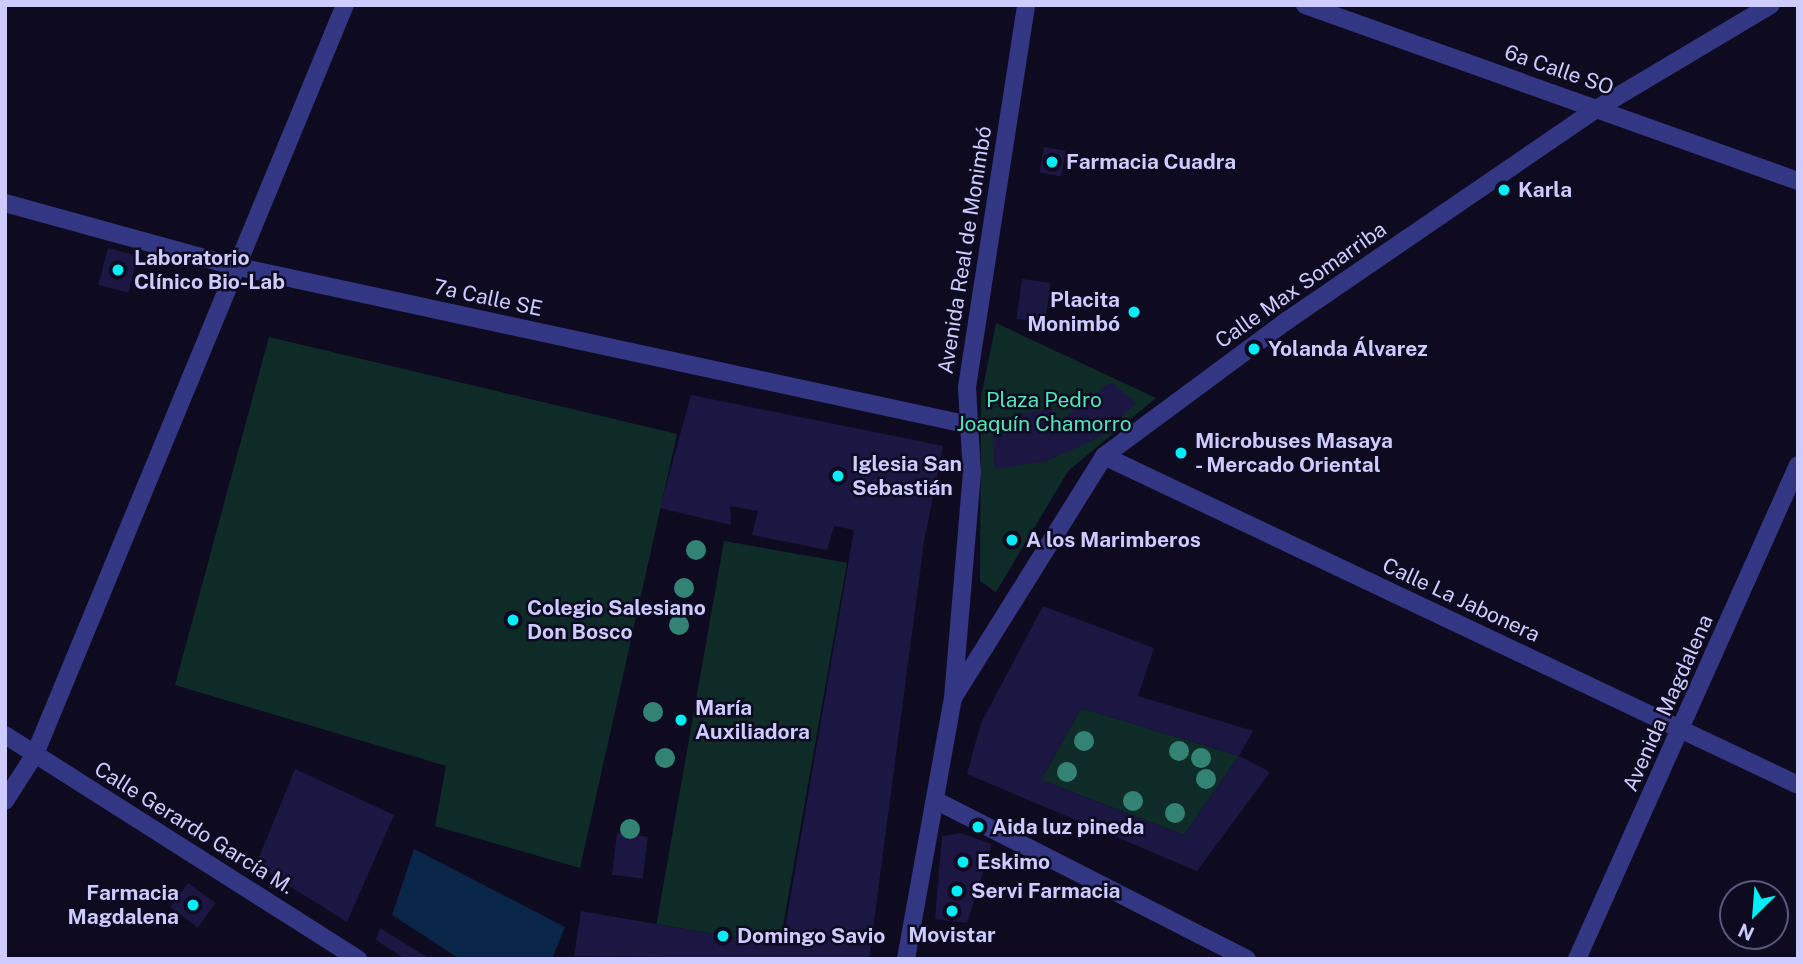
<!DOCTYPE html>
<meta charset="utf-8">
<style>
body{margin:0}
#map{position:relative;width:1803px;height:964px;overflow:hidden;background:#0e0b21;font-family:"Public Sans",sans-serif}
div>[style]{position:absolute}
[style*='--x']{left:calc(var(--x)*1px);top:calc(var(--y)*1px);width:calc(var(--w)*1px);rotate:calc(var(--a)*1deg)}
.green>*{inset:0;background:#0e2b28;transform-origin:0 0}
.water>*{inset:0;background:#092547}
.building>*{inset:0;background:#1c1643;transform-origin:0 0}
.minor>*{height:18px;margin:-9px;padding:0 9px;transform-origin:9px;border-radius:9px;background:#333683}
.tertiary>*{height:18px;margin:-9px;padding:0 9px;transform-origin:9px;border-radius:9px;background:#333683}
.trees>*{width:20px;height:20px;margin:-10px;border-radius:50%;background:#328373}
.dots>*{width:19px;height:19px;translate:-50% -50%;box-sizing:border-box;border:4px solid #0e0b21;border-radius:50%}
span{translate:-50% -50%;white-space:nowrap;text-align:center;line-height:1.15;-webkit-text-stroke:5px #0e0b21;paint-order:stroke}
.street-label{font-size:21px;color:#cdcbff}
.poi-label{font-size:21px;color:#cdcbff;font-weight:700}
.left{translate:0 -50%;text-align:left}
.right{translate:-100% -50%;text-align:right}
.park-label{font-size:21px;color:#50e6b6}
.frame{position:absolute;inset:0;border:7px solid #cdcbff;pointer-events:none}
.north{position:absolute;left:1719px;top:880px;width:70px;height:70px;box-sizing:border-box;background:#0e0b21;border:2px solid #5a587a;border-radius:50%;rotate:205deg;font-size:19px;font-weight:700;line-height:28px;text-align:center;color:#cdcbff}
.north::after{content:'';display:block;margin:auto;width:24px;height:32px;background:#00eff6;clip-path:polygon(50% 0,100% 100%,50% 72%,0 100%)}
</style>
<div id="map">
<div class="green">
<i style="clip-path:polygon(996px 323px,1156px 398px,1068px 471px,996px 592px,980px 581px,981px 397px)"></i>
<i style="clip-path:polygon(269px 337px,677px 434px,580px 868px,435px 826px,446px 766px,175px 685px)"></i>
<i style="left:724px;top:541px;width:125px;height:389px;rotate:10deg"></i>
<i style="clip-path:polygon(1081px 708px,1239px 756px,1184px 835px,1041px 780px)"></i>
</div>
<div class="water">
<i style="clip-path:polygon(414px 849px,565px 927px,552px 959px,460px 959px,392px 915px)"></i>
</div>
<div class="building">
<i style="left:1044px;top:147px;width:22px;height:26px;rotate:10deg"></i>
<i style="left:108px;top:248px;width:31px;height:38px;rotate:15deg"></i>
<i style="left:1022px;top:279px;width:29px;height:40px;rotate:8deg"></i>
<i style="clip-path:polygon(1111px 382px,1136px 403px,1096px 439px,1047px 461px,994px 469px,993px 421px,1051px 408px,1059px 422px)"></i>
<i style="clip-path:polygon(691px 395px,943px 446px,924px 542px,869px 959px,574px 956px,581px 911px,782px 946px,854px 530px,834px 526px,827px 550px,752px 535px,758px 511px,730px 506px,731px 525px,660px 508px)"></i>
<i style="clip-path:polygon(1043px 606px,1154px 648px,1138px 696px,1253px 731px,1239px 756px,1081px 708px,1041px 780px,1184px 835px,1239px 756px,1270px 772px,1197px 871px,967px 774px,981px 723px)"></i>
<i style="clip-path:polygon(295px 769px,394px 815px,347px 922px,256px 865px)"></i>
<i style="left:617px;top:833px;width:31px;height:42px;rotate:7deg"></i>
<i style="clip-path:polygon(960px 833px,992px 844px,967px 923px,935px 919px,942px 836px)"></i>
<i style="left:188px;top:883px;width:34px;height:30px;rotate:36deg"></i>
<i style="clip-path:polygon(380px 928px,430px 959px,405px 959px,376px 940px)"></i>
</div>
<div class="minor">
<i style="--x:1305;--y:5;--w:523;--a:19.65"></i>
<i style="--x:5;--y:203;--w:238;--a:15.4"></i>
<i style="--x:234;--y:266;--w:748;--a:12.2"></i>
<i style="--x:1104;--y:456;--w:768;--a:25.36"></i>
<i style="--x:953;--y:698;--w:285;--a:-58"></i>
<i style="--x:1104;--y:456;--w:229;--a:-36.5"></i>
<i style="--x:1288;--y:320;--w:376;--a:-34.4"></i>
<i style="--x:1598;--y:108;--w:201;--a:-30.8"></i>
<i style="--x:5;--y:735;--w:418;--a:32.4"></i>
<i style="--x:935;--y:800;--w:350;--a:27"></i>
<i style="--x:5;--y:801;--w:56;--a:-57.4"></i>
<i style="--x:35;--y:754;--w:811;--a:-67.52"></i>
<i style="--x:1577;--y:959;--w:541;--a:-65.9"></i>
</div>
<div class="tertiary">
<i style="--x:906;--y:959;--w:265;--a:-79.8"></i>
<i style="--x:953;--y:698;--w:225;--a:-85.2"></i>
<i style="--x:972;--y:474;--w:87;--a:-93.3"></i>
<i style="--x:967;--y:387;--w:387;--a:-81.2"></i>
</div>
<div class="trees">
<i style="left:696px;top:550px"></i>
<i style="left:684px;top:588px"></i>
<i style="left:679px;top:625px"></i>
<i style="left:653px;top:712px"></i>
<i style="left:1084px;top:741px"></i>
<i style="left:1179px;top:751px"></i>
<i style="left:665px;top:758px"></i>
<i style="left:1201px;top:758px"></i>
<i style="left:1067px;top:772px"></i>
<i style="left:1206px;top:779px"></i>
<i style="left:1133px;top:801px"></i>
<i style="left:1175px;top:813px"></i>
<i style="left:630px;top:829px"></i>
</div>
<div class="dots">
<i style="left:1052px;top:162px;background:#00eff6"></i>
<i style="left:1504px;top:190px;background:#00eff6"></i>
<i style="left:118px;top:270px;background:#00eff6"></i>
<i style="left:1134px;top:312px;background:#00eff6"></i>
<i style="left:1254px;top:349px;background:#00eff6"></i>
<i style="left:1181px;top:453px;background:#00eff6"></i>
<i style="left:838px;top:476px;background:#00eff6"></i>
<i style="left:1012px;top:540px;background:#00eff6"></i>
<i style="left:513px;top:620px;background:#00eff6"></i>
<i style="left:681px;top:720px;background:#00eff6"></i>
<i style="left:978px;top:827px;background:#00eff6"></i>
<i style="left:963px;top:862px;background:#00eff6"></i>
<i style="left:957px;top:891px;background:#00eff6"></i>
<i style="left:193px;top:905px;background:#00eff6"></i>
<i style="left:952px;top:911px;background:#00eff6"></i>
<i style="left:723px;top:936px;background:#00eff6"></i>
</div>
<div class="street-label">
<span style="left:1559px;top:70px;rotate:19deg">6a Calle SO</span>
<span style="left:965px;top:250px;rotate:-81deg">Avenida Real de Monimbó</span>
<span style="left:1301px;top:285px;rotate:-35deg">Calle Max Somarriba</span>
<span style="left:488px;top:298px;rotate:12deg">7a Calle SE</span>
<span style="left:1461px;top:600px;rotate:25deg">Calle La Jabonera</span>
<span style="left:1668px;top:703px;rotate:-66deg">Avenida Magdalena</span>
<span style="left:194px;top:828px;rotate:32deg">Calle Gerardo García M.</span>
</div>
<div class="poi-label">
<span class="left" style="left:1066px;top:162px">Farmacia Cuadra</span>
<span class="left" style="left:1518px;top:190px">Karla</span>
<span class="left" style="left:134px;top:270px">Laboratorio<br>Clínico Bio-Lab</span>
<span class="right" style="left:1120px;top:312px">Placita<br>Monimbó</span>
<span class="left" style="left:1268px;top:349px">Yolanda Álvarez</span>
<span class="left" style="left:1195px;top:453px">Microbuses Masaya<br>- Mercado Oriental</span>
<span class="left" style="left:852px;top:476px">Iglesia San<br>Sebastián</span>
<span class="left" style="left:1026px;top:540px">A los Marimberos</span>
<span class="left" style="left:527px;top:620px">Colegio Salesiano<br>Don Bosco</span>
<span class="left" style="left:695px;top:720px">María<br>Auxiliadora</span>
<span class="left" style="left:992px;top:827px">Aida luz pineda</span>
<span class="left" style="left:977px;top:862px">Eskimo</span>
<span class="left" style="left:971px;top:891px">Servi Farmacia</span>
<span class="right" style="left:179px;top:905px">Farmacia<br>Magdalena</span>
<span style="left:952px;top:935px">Movistar</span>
<span class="left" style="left:737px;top:936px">Domingo Savio</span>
</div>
<div class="park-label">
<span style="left:1044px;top:412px">Plaza Pedro<br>Joaquín Chamorro</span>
</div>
<div class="frame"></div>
<div class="north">N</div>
</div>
